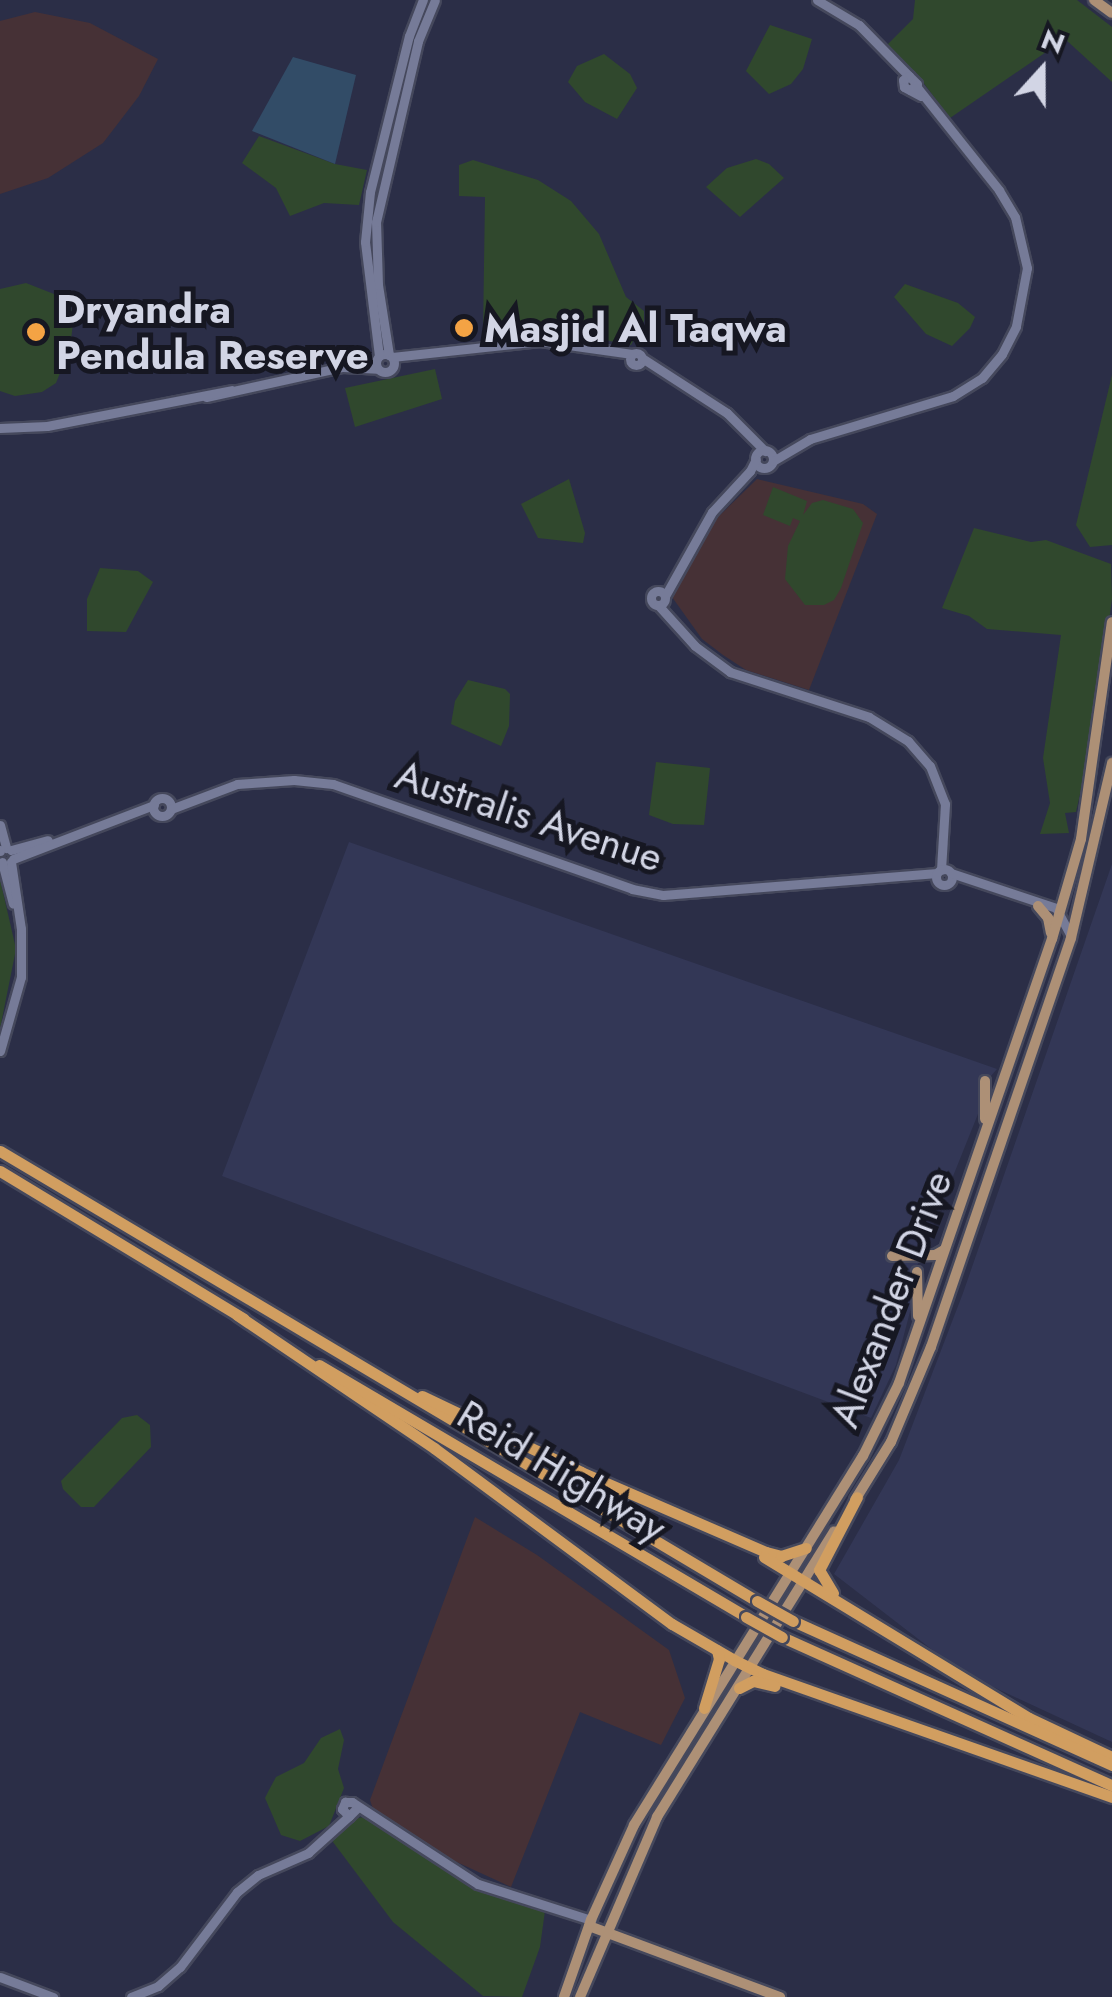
<!DOCTYPE html>
<style>
body{margin:0}
#map{position:relative;width:1112px;height:1997px;overflow:hidden;background:#2b2e47;font-family:Jost,sans-serif}
div>[style]{position:absolute}
[style*='--x']{left:calc(var(--x)*1px);top:calc(var(--y)*1px);width:calc(var(--w)*1px);rotate:calc(var(--a)*1deg)}
.built>*{inset:0;background:#333756}
.education>*{inset:0;background:#463136}
.green>*{inset:0;background:#30482d}
.water>*{inset:0;background:#324c67}
.roads{filter:drop-shadow(2px 0 #45485c) drop-shadow(-2px 0 #45485c) drop-shadow(0 2px #45485c) drop-shadow(0 -2px #45485c)}
.secondary>*{height:9px;margin:-4.5px;padding:0 4.5px;transform-origin:4.5px;border-radius:4.5px;background:#767b98}
.secondary>.ring{margin:-4.5px;padding:0;box-sizing:content-box;background:none;border:9px solid #767b98;border-radius:50%}
.primary>*{height:10px;margin:-5px;padding:0 5px;transform-origin:5px;border-radius:5px;background:#ad9076}
.highway>*{height:11px;margin:-5.5px;padding:0 5.5px;transform-origin:5.5px;border-radius:5.5px;background:#d19e60}
.bridges{filter:drop-shadow(2px 0 #45485c) drop-shadow(-2px 0 #45485c) drop-shadow(0 2px #45485c) drop-shadow(0 -2px #45485c)}
.highway-bridge>*{height:11px;margin:-5.5px;padding:0 5.5px;transform-origin:5.5px;border-radius:5.5px;background:#d19e60}
.dots>*{width:28px;height:28px;translate:-50% -50%;box-sizing:border-box;border:5px solid #161722;border-radius:50%}
span{translate:-50% -50%;white-space:nowrap;text-align:center;line-height:1.15;-webkit-text-stroke:10px #161722;paint-order:stroke}
.poi-label{font-size:40px;color:#d2d5e5;font-weight:700}
.left{translate:0 -50%;text-align:left}
.street-label{font-size:40px;color:#d2d5e5}
.north{position:absolute;left:992px;top:20px;width:100px;height:100px;-webkit-text-stroke:8px #161722;paint-order:stroke;rotate:21deg;font-size:28px;font-weight:700;line-height:40px;text-align:center;color:#d2d5e5}
.north::after{content:'';display:block;margin:auto;width:35px;height:45px;background:#d2d5e5;clip-path:polygon(50% 0,100% 100%,50% 72%,0 100%)}
</style>
<div id="map">
<div class="built">
<i style="clip-path:polygon(349px 842px,997px 1069px,978px 1091px,978px 1114px,911px 1281px,911px 1308px,896px 1365px,871px 1418px,222px 1176px)"></i>
<i style="clip-path:polygon(1112px 864px,1112px 1742px,961px 1672px,834px 1574px,899px 1460px,963px 1293px)"></i>
</div>
<div class="education">
<i style="clip-path:polygon(35px 12px,90px 23px,158px 59px,139px 96px,103px 143px,48px 178px,0 194px,0 21px)"></i>
<i style="clip-path:polygon(757px 479px,863px 504px,877px 514px,809px 690px,746px 670px,723px 655px,702px 639px,672px 597px,672px 589px,718px 517px)"></i>
<i style="clip-path:polygon(475px 1517px,537px 1555px,669px 1650px,685px 1698px,661px 1745px,580px 1712px,511px 1887px,448px 1858px,373px 1809px,370px 1800px)"></i>
</div>
<div class="green">
<i style="clip-path:polygon(915px 0,1077px 0,1112px 27px,1112px 82px,1065px 39px,950px 118px,916px 73px,887px 45px,913px 19px)"></i>
<i style="clip-path:polygon(770px 25px,812px 39px,803px 69px,791px 84px,769px 94px,746px 71px)"></i>
<i style="clip-path:polygon(604px 54px,630px 74px,637px 88px,617px 119px,585px 102px,568px 82px,577px 66px)"></i>
<i style="clip-path:polygon(259px 136px,335px 164px,367px 170px,359px 205px,324px 203px,290px 216px,276px 188px,242px 163px)"></i>
<i style="clip-path:polygon(756px 159px,769px 164px,784px 178px,740px 217px,706px 187px,727px 168px)"></i>
<i style="clip-path:polygon(473px 160px,538px 180px,571px 201px,599px 234px,626px 297px,644px 311px,644px 321px,631px 345px,567px 333px,483px 333px,485px 197px,459px 196px,459px 165px)"></i>
<i style="clip-path:polygon(26px 283px,54px 294px,60px 291px,74px 315px,70px 348px,56px 383px,42px 392px,15px 396px,0 391px,0 289px)"></i>
<i style="clip-path:polygon(905px 284px,958px 303px,975px 317px,970px 328px,952px 346px,926px 334px,894px 297px)"></i>
<i style="clip-path:polygon(435px 369px,442px 399px,355px 427px,345px 388px)"></i>
<i style="clip-path:polygon(1112px 375px,1112px 545px,1090px 547px,1076px 525px)"></i>
<i style="clip-path:polygon(569px 479px,585px 533px,583px 543px,538px 538px,521px 504px)"></i>
<i style="clip-path:polygon(773px 487px,807px 501px,803px 515px,812px 503px,823px 500px,853px 509px,863px 523px,841px 588px,834px 600px,824px 605px,805px 605px,785px 579px,788px 546px,800px 521px,793px 518px,790px 526px,763px 515px)"></i>
<i style="clip-path:polygon(974px 528px,1031px 542px,1046px 540px,1111px 564px,1112px 599px,1093px 736px,1076px 812px,1065px 813px,1069px 833px,1040px 834px,1050px 803px,1043px 758px,1061px 635px,987px 629px,969px 616px,942px 608px)"></i>
<i style="clip-path:polygon(100px 568px,138px 571px,153px 582px,126px 632px,87px 631px,87px 599px)"></i>
<i style="clip-path:polygon(468px 680px,505px 689px,510px 694px,509px 726px,501px 746px,451px 724px,455px 701px)"></i>
<i style="clip-path:polygon(656px 762px,710px 768px,704px 825px,673px 824px,649px 815px)"></i>
<i style="clip-path:polygon(0 879px,16px 949px,0 1029px)"></i>
<i style="clip-path:polygon(137px 1415px,150px 1425px,151px 1447px,94px 1507px,81px 1507px,63px 1489px,61px 1481px,122px 1418px)"></i>
<i style="clip-path:polygon(340px 1729px,344px 1740px,338px 1769px,344px 1788px,329px 1826px,300px 1841px,281px 1835px,265px 1798px,269px 1790px,276px 1777px,304px 1763px,321px 1738px)"></i>
<i style="clip-path:polygon(364px 1817px,471px 1884px,545px 1911px,540px 1947px,522px 1997px,483px 1996px,393px 1922px,333px 1842px,334px 1832px,350px 1819px)"></i>
</div>
<div class="water">
<i style="clip-path:polygon(293px 57px,356px 75px,335px 164px,252px 131px)"></i>
</div>
<div class="roads">
<div class="secondary">
<i style="--x:817;--y:0;--w:49;--a:30.8"></i>
<i style="--x:859;--y:25;--w:71;--a:45.6"></i>
<i style="--x:910;--y:90;--w:9;--a:-41"></i>
<i style="--x:917;--y:84;--w:11;--a:-135"></i>
<i style="--x:909;--y:76;--w:7;--a:146"></i>
<i style="--x:903;--y:80;--w:7;--a:82"></i>
<i style="--x:904;--y:87;--w:19;--a:28"></i>
<i class="ring" style="left:630px;top:353px;width:3px;height:3px"></i>
<i class="ring" style="left:376px;top:354px;width:9px;height:9px"></i>
<i style="--x:389;--y:355;--w:71;--a:-98.9"></i>
<i style="--x:378;--y:285;--w:63;--a:-91.8"></i>
<i style="--x:376;--y:222;--w:186;--a:-76.9"></i>
<i style="--x:418;--y:41;--w:44;--a:-67.5"></i>
<i style="--x:379;--y:356;--w:115;--a:-97"></i>
<i style="--x:365;--y:242;--w:50;--a:-84.3"></i>
<i style="--x:370;--y:192;--w:161;--a:-76"></i>
<i style="--x:409;--y:36;--w:39;--a:-69"></i>
<i style="--x:392;--y:357;--w:149;--a:-6.2"></i>
<i style="--x:540;--y:341;--w:93;--a:8"></i>
<i style="--x:642;--y:358;--w:101;--a:32.9"></i>
<i style="--x:727;--y:413;--w:54;--a:45"></i>
<i style="--x:206;--y:397;--w:140;--a:-12.4"></i>
<i style="--x:343;--y:367;--w:34;--a:3"></i>
<i style="--x:0;--y:428;--w:47;--a:-2.4"></i>
<i style="--x:47;--y:426;--w:188;--a:-11"></i>
<i class="ring" style="left:755px;top:450px;width:9px;height:9px"></i>
<i style="--x:773;--y:461;--w:43;--a:-30.7"></i>
<i style="--x:810;--y:439;--w:149;--a:-16.7"></i>
<i style="--x:953;--y:396;--w:34;--a:-32"></i>
<i style="--x:982;--y:378;--w:31;--a:-50"></i>
<i style="--x:1002;--y:354;--w:31;--a:-63"></i>
<i style="--x:1016;--y:326;--w:59;--a:-79.3"></i>
<i style="--x:1027;--y:268;--w:52;--a:-103.2"></i>
<i style="--x:1015;--y:217;--w:31;--a:-121"></i>
<i style="--x:999;--y:190;--w:133;--a:-128.6"></i>
<i class="ring" style="left:651px;top:591px;width:5px;height:5px"></i>
<i style="--x:665;--y:596;--w:96;--a:-60.8"></i>
<i style="--x:712;--y:512;--w:56;--a:-47.2"></i>
<i style="--x:750;--y:471;--w:13;--a:-63"></i>
<i style="--x:658;--y:605;--w:55;--a:47.9"></i>
<i style="--x:695;--y:646;--w:44;--a:36.6"></i>
<i style="--x:730;--y:672;--w:146;--a:17.9"></i>
<i style="--x:869;--y:717;--w:46;--a:31.6"></i>
<i style="--x:908;--y:741;--w:33;--a:49"></i>
<i style="--x:930;--y:766;--w:41;--a:68.5"></i>
<i style="--x:945;--y:804;--w:66;--a:93.5"></i>
<i class="ring" style="left:153px;top:798px;width:9px;height:9px"></i>
<i style="--x:171;--y:809;--w:71;--a:-20.7"></i>
<i style="--x:237;--y:784;--w:57;--a:-4"></i>
<i style="--x:294;--y:780;--w:39;--a:6"></i>
<i style="--x:333;--y:784;--w:317;--a:19.3"></i>
<i style="--x:632;--y:889;--w:32;--a:11"></i>
<i style="--x:663;--y:895;--w:275;--a:-4.6"></i>
<i style="--x:0;--y:825;--w:24;--a:75"></i>
<i style="--x:0;--y:850;--w:1;--a:90"></i>
<i style="--x:11;--y:850;--w:38;--a:-15"></i>
<i style="--x:13;--y:859;--w:151;--a:-21"></i>
<i style="--x:2;--y:862;--w:43;--a:75.3"></i>
<i class="ring" style="left:936px;top:869px;width:7px;height:7px"></i>
<i style="--x:951;--y:873;--w:111;--a:18.4"></i>
<i style="--x:1056;--y:908;--w:32;--a:62"></i>
<i style="--x:0;--y:1051;--w:77;--a:-74.2"></i>
<i style="--x:21;--y:977;--w:48;--a:-90"></i>
<i style="--x:21;--y:929;--w:68;--a:-98.5"></i>
<i style="--x:357;--y:1808;--w:11;--a:135"></i>
<i style="--x:349;--y:1816;--w:10;--a:-135"></i>
<i style="--x:342;--y:1809;--w:8;--a:-67"></i>
<i style="--x:345;--y:1802;--w:7;--a:0"></i>
<i style="--x:352;--y:1802;--w:150;--a:33.1"></i>
<i style="--x:478;--y:1884;--w:119;--a:17.7"></i>
<i style="--x:0;--y:1977;--w:57;--a:20.7"></i>
<i style="--x:131;--y:1997;--w:29;--a:-22"></i>
<i style="--x:158;--y:1986;--w:29;--a:-41"></i>
<i style="--x:180;--y:1967;--w:94;--a:-52.8"></i>
<i style="--x:237;--y:1892;--w:27;--a:-39"></i>
<i style="--x:258;--y:1875;--w:55;--a:-23.7"></i>
<i style="--x:308;--y:1853;--w:55;--a:-42.1"></i>
</div>
<div class="primary">
<i style="--x:1094;--y:0;--w:22;--a:36"></i>
<i style="--x:1038;--y:906;--w:16;--a:50"></i>
<i style="--x:1048;--y:918;--w:15;--a:79"></i>
<i style="--x:985;--y:1081;--w:38;--a:90"></i>
<i style="--x:892;--y:1256;--w:43;--a:-1.3"></i>
<i style="--x:935;--y:1255;--w:10;--a:-29"></i>
<i style="--x:917;--y:1272;--w:44;--a:88.7"></i>
<i style="--x:855;--y:1500;--w:68;--a:-58.2"></i>
<i style="--x:891;--y:1442;--w:103;--a:-67.2"></i>
<i style="--x:931;--y:1347;--w:432;--a:-71.1"></i>
<i style="--x:1071;--y:938;--w:180;--a:-76.8"></i>
<i style="--x:589;--y:1926;--w:204;--a:20.4"></i>
<i style="--x:564;--y:1997;--w:82;--a:-70.7"></i>
<i style="--x:591;--y:1920;--w:104;--a:-65.6"></i>
<i style="--x:634;--y:1825;--w:434;--a:-58.2"></i>
<i style="--x:863;--y:1456;--w:81;--a:-63.7"></i>
<i style="--x:899;--y:1383;--w:470;--a:-71"></i>
<i style="--x:1052;--y:939;--w:104;--a:-73.8"></i>
<i style="--x:1081;--y:839;--w:219;--a:-81.9"></i>
<i style="--x:580;--y:1997;--w:196;--a:-66.8"></i>
<i style="--x:657;--y:1817;--w:336;--a:-58.2"></i>
</div>
<div class="highway">
<i style="--x:0;--y:1151;--w:881;--a:30.73"></i>
<i style="--x:0;--y:1171;--w:285;--a:31.2"></i>
<i style="--x:237;--y:1315;--w:238;--a:34"></i>
<i style="--x:434;--y:1448;--w:296;--a:36.5"></i>
<i style="--x:672;--y:1624;--w:72;--a:30.1"></i>
<i style="--x:734;--y:1660;--w:32;--a:26"></i>
<i style="--x:763;--y:1674;--w:370;--a:19.4"></i>
<i style="--x:319;--y:1365;--w:496;--a:30.5"></i>
<i style="--x:422;--y:1396;--w:176;--a:25.5"></i>
<i style="--x:581;--y:1472;--w:202;--a:23.4"></i>
<i style="--x:766;--y:1552;--w:16;--a:15"></i>
<i style="--x:781;--y:1556;--w:26;--a:-18"></i>
<i style="--x:764;--y:1557;--w:310;--a:31.3"></i>
<i style="--x:1029;--y:1718;--w:92;--a:25.2"></i>
<i style="--x:833;--y:1593;--w:27;--a:-121"></i>
<i style="--x:819;--y:1570;--w:82;--a:-62.5"></i>
<i style="--x:793;--y:1621;--w:350;--a:24.3"></i>
<i style="--x:782;--y:1637;--w:362;--a:24.2"></i>
<i style="--x:739;--y:1688;--w:16;--a:-27"></i>
<i style="--x:753;--y:1681;--w:22;--a:13"></i>
<i style="--x:704;--y:1708;--w:51;--a:-73"></i>
<i style="--x:719;--y:1659;--w:9;--a:-103"></i>
</div>
</div>
<div class="bridges">
<div class="highway-bridge">
<i style="--x:757;--y:1601;--w:41;--a:29.1"></i>
<i style="--x:746;--y:1617;--w:41;--a:29.1"></i>
</div>
</div>
<div class="dots">
<i style="left:464px;top:328px;background:#f4a344"></i>
<i style="left:36px;top:332px;background:#f4a344"></i>
</div>
<div class="poi-label">
<span class="left" style="left:56px;top:332px">Dryandra<br>Pendula Reserve</span>
<span class="left" style="left:484px;top:328px">Masjid Al Taqwa</span>
</div>
<div class="street-label">
<span style="left:529px;top:816px;rotate:18deg">Australis Avenue</span>
<span style="left:891px;top:1299px;rotate:-69deg">Alexander Drive</span>
<span style="left:562px;top:1471px;rotate:31deg">Reid Highway</span>
</div>
<div class="north">N</div>
</div>
